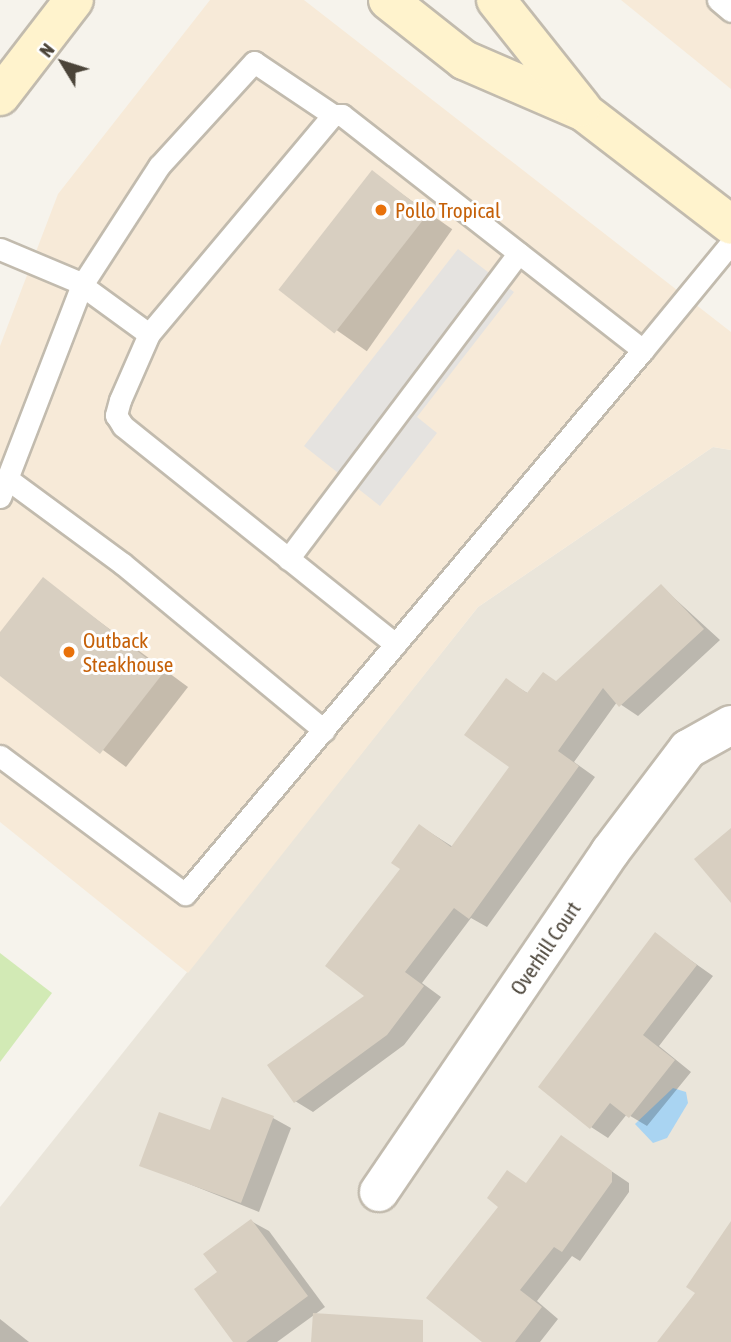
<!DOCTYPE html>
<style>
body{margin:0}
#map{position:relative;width:731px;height:1342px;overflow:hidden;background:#f6f3ec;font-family:"Asap Condensed",sans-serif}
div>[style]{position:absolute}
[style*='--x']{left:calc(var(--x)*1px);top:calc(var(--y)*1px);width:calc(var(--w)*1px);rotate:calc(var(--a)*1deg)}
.residential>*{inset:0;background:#eae5da}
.commercial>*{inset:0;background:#f7ead8}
.green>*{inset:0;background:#d2eab5}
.parking>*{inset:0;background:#e5e3e0}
.water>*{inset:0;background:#a9d4f2}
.shadow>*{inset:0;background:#0003;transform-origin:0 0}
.building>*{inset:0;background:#d8cfc1;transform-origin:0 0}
.roads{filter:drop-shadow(2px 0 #c2bbae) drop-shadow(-2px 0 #c2bbae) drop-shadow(0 2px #c2bbae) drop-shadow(0 -2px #c2bbae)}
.lane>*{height:21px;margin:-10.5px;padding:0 10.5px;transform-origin:10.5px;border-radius:10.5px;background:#fff}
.street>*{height:38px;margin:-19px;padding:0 19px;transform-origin:19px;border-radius:19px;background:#fff}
.secondary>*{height:38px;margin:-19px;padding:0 19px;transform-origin:19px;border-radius:19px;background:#fff3cd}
.dots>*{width:19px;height:19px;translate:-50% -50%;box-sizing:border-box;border:4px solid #fff;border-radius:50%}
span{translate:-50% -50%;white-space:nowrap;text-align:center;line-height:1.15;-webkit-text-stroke:6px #fff;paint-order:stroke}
.food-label{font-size:21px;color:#c56008}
.left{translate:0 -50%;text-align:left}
.street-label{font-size:21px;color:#4b4439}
.north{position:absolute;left:28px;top:28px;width:70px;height:70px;-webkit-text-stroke:5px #fff;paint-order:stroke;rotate:308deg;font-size:19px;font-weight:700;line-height:28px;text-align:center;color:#4b4439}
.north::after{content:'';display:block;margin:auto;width:24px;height:32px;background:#4b4439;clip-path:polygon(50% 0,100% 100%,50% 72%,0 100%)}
</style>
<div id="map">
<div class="residential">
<i style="clip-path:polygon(713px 447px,731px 450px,731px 1342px,0 1342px,0 1207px,478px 607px)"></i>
</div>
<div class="commercial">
<i style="clip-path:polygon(210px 0,304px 0,731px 332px,731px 450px,713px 447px,478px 607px,188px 973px,0 822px,0 346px,58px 194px)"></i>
<i style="clip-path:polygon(621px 0,731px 0,731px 89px)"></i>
</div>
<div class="green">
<i style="clip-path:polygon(0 953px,52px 993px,0 1062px)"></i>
</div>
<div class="parking">
<i style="clip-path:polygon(458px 249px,514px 292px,417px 417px,437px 433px,380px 506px,304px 446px)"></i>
</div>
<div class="water">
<i style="clip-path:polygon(673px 1088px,686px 1092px,688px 1103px,667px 1138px,653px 1143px,635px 1124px)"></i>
</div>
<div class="shadow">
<i style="left:372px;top:173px;width:98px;height:149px;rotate:35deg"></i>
<i style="clip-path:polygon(43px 580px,188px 687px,126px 767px,0 674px,0 635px)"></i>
<i style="clip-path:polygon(661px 586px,720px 640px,638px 716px,617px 702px,574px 762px,595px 777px,487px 927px,471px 918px,422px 983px,441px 997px,404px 1045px,313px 1112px,295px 1101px,367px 996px,420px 826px,453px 847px,511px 767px,506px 680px,529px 694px,557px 682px)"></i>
<i style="clip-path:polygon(655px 935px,713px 976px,659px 1046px,691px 1072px,647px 1126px,627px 1114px,608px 1138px,591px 1127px)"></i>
<i style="clip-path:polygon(273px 1118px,291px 1128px,259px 1212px,142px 1165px,211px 1132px)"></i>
<i style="clip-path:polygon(561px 1137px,629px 1183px,629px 1192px,580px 1261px,572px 1256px,537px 1301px,558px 1319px,540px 1342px,485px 1342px,527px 1184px)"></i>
<i style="clip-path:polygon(251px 1221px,269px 1231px,325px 1307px,277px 1342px,235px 1342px,219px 1272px)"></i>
<i style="clip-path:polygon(0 1319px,29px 1342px,0 1342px)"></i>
</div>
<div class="building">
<i style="left:372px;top:170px;width:71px;height:152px;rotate:38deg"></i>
<i style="clip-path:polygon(43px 577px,164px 672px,100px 754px,0 676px,0 632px)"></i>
<i style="clip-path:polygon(661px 584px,704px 629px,619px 707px,603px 688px,558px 751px,579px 766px,469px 919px,454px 908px,405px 972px,424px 986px,387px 1035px,294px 1103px,267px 1065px,364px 996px,325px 966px,400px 869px,391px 863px,419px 824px,451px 847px,509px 767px,464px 735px,506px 678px,527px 693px,543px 672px,556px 681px)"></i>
<i style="clip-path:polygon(731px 828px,731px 903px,694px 859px)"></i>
<i style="clip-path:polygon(655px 932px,697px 965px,643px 1035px,675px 1060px,629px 1118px,610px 1103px,590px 1129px,538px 1087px)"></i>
<i style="clip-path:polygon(222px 1097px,274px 1116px,241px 1203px,139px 1166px,159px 1112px,210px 1130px)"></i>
<i style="clip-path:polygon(561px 1135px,612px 1171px,612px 1182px,562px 1252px,554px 1247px,520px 1290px,542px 1307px,515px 1342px,482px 1342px,426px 1298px,498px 1207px,487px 1198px,507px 1170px,526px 1183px)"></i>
<i style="clip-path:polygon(251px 1219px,308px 1296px,246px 1342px,233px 1342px,194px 1289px,217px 1272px,203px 1254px)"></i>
<i style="clip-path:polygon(731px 1221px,731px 1342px,657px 1342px,695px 1293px,686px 1287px)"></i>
<i style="clip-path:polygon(313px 1313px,423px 1320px,423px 1342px,311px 1342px)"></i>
</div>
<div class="roads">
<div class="lane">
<i style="--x:718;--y:0;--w:17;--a:40"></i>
<i style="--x:0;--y:249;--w:82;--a:22.8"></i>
<i style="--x:76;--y:281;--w:90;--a:36"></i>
<i style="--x:149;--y:334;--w:286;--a:-50"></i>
<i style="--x:333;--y:115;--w:9;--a:0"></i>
<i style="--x:342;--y:115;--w:382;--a:38"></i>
<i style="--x:643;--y:350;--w:139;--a:-50.6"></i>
<i style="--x:149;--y:334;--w:72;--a:113.7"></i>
<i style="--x:120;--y:400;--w:16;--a:105"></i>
<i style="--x:116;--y:415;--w:13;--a:58"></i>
<i style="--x:123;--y:426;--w:349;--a:38.7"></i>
<i style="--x:9;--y:480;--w:142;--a:36.4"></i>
<i style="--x:123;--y:564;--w:261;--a:39.6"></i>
<i style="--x:0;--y:497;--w:227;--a:-68.9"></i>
<i style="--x:82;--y:285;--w:142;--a:-57.1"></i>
<i style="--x:159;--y:166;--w:141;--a:-47.6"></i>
<i style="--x:254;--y:62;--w:95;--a:33.9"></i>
<i style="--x:288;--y:559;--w:383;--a:-53"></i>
<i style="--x:0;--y:756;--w:231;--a:36.7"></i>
<i style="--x:185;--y:894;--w:711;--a:-49.91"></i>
</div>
<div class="street">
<i style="--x:379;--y:1192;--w:411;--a:-55.8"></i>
<i style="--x:610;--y:852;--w:129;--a:-52.9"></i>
<i style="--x:688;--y:749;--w:49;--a:-29.2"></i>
</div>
<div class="secondary">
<i style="--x:388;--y:0;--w:97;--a:38.3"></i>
<i style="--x:464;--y:60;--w:131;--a:23.4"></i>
<i style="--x:584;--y:112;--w:185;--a:37.5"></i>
<i style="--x:496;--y:0;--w:137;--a:51.5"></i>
<i style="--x:0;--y:96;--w:121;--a:-52.4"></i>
</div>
</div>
<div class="dots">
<i style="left:381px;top:210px;background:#e8710a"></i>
<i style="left:69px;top:652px;background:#e8710a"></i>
</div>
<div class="food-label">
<span class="left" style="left:395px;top:210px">Pollo Tropical</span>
<span class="left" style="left:83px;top:652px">Outback<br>Steakhouse</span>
</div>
<div class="street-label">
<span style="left:545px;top:948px;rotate:-56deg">Overhill Court</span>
</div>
<div class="north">N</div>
</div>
